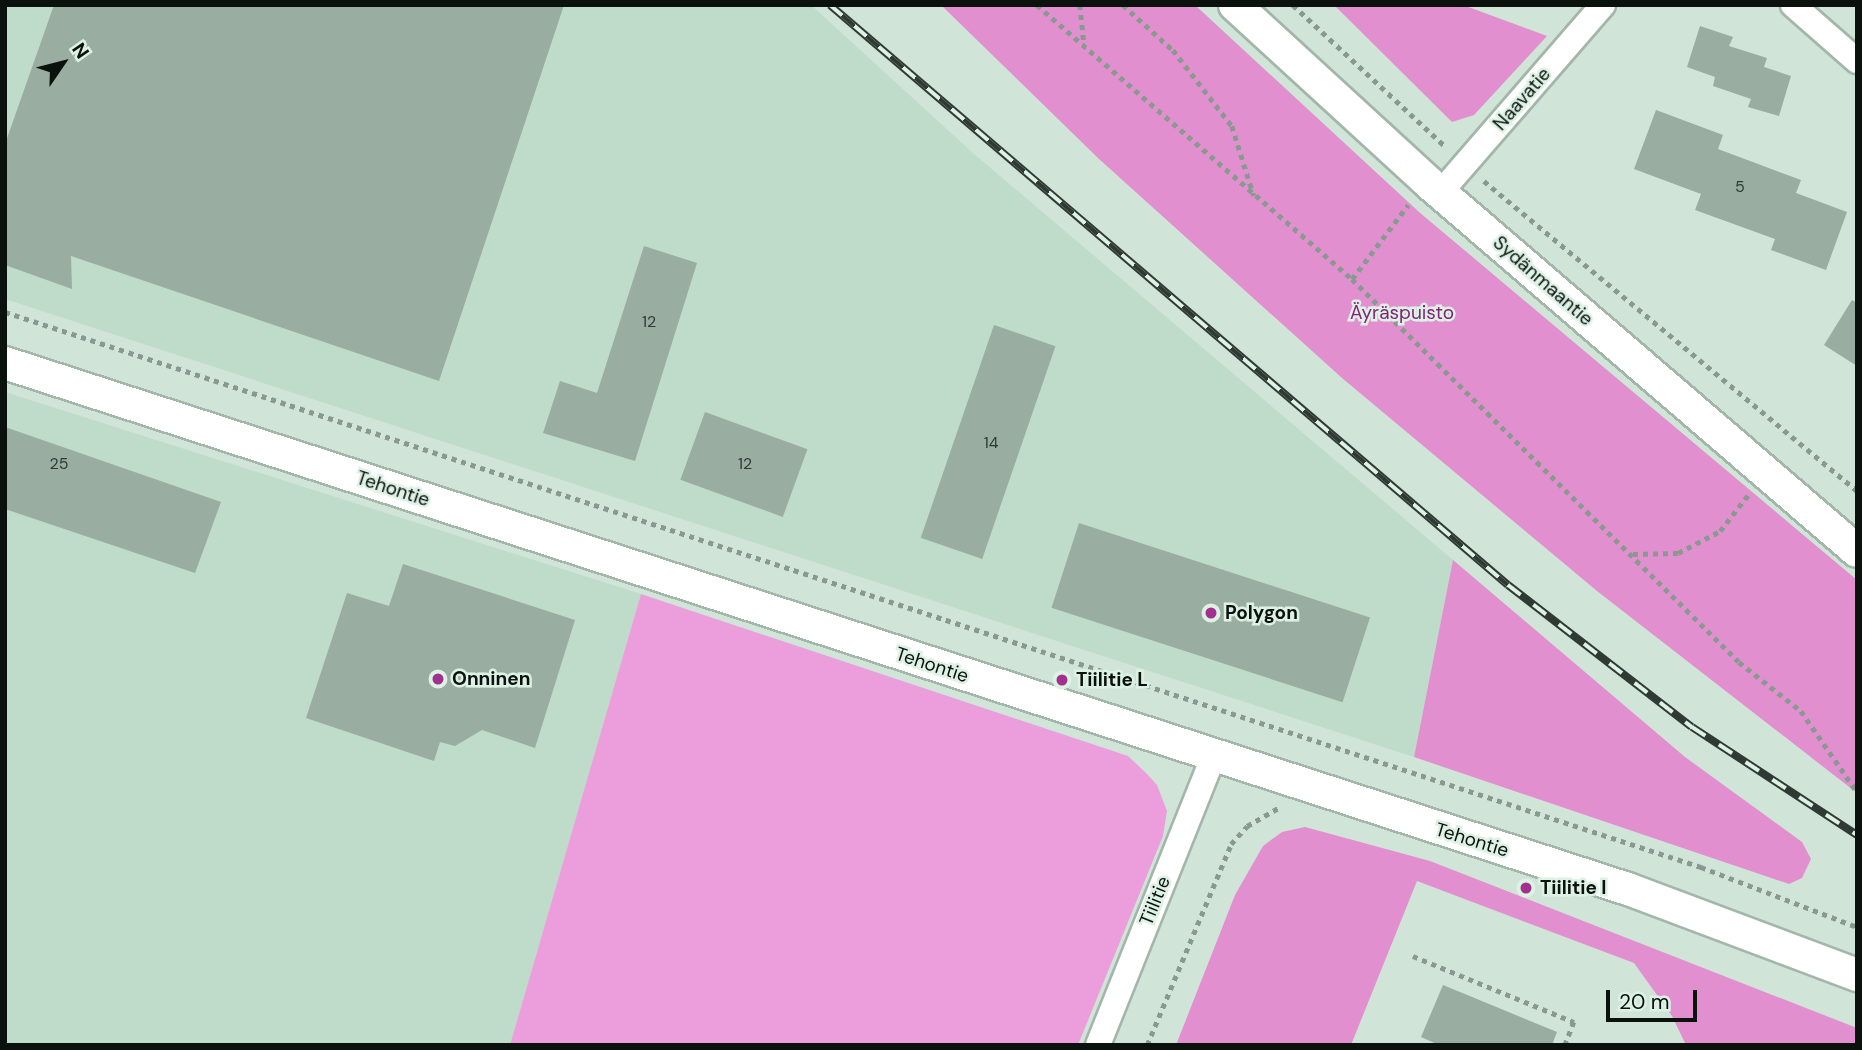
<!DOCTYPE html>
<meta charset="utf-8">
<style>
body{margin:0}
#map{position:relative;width:1862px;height:1050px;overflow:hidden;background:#d0e4d8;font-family:"DM Sans",sans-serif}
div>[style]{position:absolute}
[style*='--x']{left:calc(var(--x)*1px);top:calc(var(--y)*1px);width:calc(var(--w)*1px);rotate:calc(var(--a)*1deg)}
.built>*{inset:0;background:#bfdbca}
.green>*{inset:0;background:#ec9ddb}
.forest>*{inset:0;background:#e28fd0}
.building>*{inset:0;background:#99ada1;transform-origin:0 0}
.path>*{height:4.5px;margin-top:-2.25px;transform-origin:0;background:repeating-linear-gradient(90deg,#8a9990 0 5px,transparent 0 10px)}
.roads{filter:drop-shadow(2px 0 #a2b6aa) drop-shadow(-2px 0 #a2b6aa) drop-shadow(0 2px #a2b6aa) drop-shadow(0 -2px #a2b6aa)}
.minor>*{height:24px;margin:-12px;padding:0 12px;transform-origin:12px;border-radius:12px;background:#fff}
.tertiary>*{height:32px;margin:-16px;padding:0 16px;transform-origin:16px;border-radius:16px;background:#fff}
.rail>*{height:8px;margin-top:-4px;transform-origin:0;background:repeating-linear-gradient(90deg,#ddf1e5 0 16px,#303a34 0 32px);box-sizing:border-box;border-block:2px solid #303a34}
.dots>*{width:19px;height:19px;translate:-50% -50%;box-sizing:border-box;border:4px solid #ddf1e5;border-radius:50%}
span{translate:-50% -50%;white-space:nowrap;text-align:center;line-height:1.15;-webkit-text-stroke:5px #ddf1e5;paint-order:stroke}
.number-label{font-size:16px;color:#2e3933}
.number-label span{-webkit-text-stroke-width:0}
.street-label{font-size:19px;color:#0b120e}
.park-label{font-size:19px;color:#842475}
.poi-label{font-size:19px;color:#0b120e;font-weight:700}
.left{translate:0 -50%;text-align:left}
.frame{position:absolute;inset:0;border:7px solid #0b120e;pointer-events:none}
.north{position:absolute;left:28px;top:28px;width:70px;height:70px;-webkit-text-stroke:5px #ddf1e5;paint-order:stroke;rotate:55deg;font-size:19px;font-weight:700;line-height:28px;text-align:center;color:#0b120e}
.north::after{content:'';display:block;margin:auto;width:24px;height:32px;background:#0b120e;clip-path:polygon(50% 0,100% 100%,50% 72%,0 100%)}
.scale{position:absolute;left:1606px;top:990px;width:91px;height:32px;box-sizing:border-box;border:4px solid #0b120e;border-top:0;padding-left:9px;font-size:21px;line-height:24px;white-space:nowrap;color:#0b120e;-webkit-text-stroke:5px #ddf1e5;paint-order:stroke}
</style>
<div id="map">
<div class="built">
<i style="clip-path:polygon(5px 5px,811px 5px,974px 154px,1453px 560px,1414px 757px,5px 299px)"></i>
<i style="clip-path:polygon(5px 392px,641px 594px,510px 1045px,5px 1045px)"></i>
</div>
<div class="green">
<i style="clip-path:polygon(641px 594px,1128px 756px,1147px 774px,1157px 785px,1167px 811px,1163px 836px,1078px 1045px,510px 1045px)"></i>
</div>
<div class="forest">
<i style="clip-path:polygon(941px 5px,1195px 5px,1419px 212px,1857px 580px,1857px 793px,1597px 591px,1342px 378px,1099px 159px)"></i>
<i style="clip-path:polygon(1334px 5px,1463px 5px,1547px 36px,1474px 115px,1452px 122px)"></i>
<i style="clip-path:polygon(1453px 560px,1685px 757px,1802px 842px,1811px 859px,1802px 878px,1789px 884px,1414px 757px)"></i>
<i style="clip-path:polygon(1305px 827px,1430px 861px,1857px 1028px,1857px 1045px,1686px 1045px,1672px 1016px,1634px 963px,1417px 881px,1351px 1045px,1176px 1045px,1235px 895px,1263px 846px,1282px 832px)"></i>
</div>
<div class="building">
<i style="clip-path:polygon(54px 5px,564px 5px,439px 381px,71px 256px,72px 289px,5px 265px,5px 144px)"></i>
<i style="clip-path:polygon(1700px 26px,1733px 37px,1729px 46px,1767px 58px,1764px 67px,1791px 76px,1779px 116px,1748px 107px,1751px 99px,1713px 86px,1715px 77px,1687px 67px)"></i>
<i style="clip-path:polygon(1656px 110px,1723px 135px,1718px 149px,1801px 180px,1796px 193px,1847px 212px,1826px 270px,1771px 250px,1775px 239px,1695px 210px,1701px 194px,1634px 169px)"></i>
<i style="clip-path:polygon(644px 246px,697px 263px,635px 461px,543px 433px,560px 381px,597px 393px)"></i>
<i style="clip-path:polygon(1852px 300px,1857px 303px,1857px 366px,1824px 345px)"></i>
<i style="left:994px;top:325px;width:65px;height:225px;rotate:19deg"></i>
<i style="left:705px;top:412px;width:109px;height:72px;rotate:20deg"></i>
<i style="clip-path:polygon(5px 427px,221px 502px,195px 573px,5px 509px)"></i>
<i style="left:1079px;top:523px;width:306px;height:89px;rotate:18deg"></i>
<i style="clip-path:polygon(403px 564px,575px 620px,535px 748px,482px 730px,455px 746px,440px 742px,434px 761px,306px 718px,347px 593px,389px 606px)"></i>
<i style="clip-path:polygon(1443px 985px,1557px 1032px,1552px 1045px,1439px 1045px,1421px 1037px)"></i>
</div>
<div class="path">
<i style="--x:1037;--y:5;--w:417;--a:41"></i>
<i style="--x:1352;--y:279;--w:544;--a:44.7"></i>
<i style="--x:1739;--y:662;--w:79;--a:38.3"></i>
<i style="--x:1801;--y:711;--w:98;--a:55.3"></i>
<i style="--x:1080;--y:5;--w:38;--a:84"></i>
<i style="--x:1123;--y:5;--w:67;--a:42"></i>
<i style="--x:1173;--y:50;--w:96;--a:52.2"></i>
<i style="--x:1232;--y:126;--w:73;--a:72.6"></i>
<i style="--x:1293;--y:5;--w:209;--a:42.9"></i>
<i style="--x:1484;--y:181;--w:485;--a:39.7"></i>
<i style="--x:1352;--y:279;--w:93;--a:-52.9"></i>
<i style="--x:5;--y:312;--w:1785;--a:18.12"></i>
<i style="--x:1701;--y:867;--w:167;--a:21"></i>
<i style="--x:1633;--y:554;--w:45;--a:-1.3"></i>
<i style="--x:1678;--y:553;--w:47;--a:-27.6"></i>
<i style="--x:1720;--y:531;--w:46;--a:-52.1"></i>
<i style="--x:1413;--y:956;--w:174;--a:22.3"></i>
<i style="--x:1574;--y:1022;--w:25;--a:111"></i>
<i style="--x:1147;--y:1045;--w:218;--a:-67.3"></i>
<i style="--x:1231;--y:844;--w:24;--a:-48"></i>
<i style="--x:1247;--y:826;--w:36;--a:-30"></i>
</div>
<div class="roads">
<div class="minor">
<i style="--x:1793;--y:5;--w:85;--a:41.2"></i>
<i style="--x:1440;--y:193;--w:249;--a:-49.1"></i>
<i style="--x:1098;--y:1045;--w:310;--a:-68.2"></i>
</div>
<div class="tertiary">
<i style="--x:1235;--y:5;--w:263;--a:42.5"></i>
<i style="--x:1429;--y:183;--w:564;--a:40.69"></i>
<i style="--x:5;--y:363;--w:1706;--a:17.96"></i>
<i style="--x:1628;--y:889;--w:245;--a:20.6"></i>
</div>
</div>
<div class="rail">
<i style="--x:830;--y:5;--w:892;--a:40.55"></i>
<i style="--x:1508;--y:585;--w:232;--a:37.7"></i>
<i style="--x:1692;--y:727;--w:197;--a:33.2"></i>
</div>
<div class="dots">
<i style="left:1211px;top:613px;background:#a1318f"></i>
<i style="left:438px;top:679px;background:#a1318f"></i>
<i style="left:1062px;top:680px;background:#a1318f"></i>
<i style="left:1526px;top:888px;background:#a1318f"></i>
</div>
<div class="number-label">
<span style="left:1740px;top:187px">5</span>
<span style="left:649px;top:322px">12</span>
<span style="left:991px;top:443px">14</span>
<span style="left:59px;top:464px">25</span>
<span style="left:745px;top:464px">12</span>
</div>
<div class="street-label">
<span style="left:1522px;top:99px;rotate:-49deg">Naavatie</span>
<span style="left:1543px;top:281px;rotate:41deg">Sydänmaantie</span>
<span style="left:393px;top:489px;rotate:18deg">Tehontie</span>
<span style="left:932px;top:665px;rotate:18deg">Tehontie</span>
<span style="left:1472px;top:840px;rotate:17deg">Tehontie</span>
<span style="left:1155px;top:901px;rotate:-68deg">Tiilitie</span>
</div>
<div class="park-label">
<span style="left:1402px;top:313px">Äyräspuisto</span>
</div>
<div class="poi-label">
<span class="left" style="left:1225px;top:613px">Polygon</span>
<span class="left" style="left:452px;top:679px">Onninen</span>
<span class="left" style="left:1076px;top:680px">Tiilitie L</span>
<span class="left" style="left:1540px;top:888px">Tiilitie I</span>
</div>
<div class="frame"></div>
<div class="north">N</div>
<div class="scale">20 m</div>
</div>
